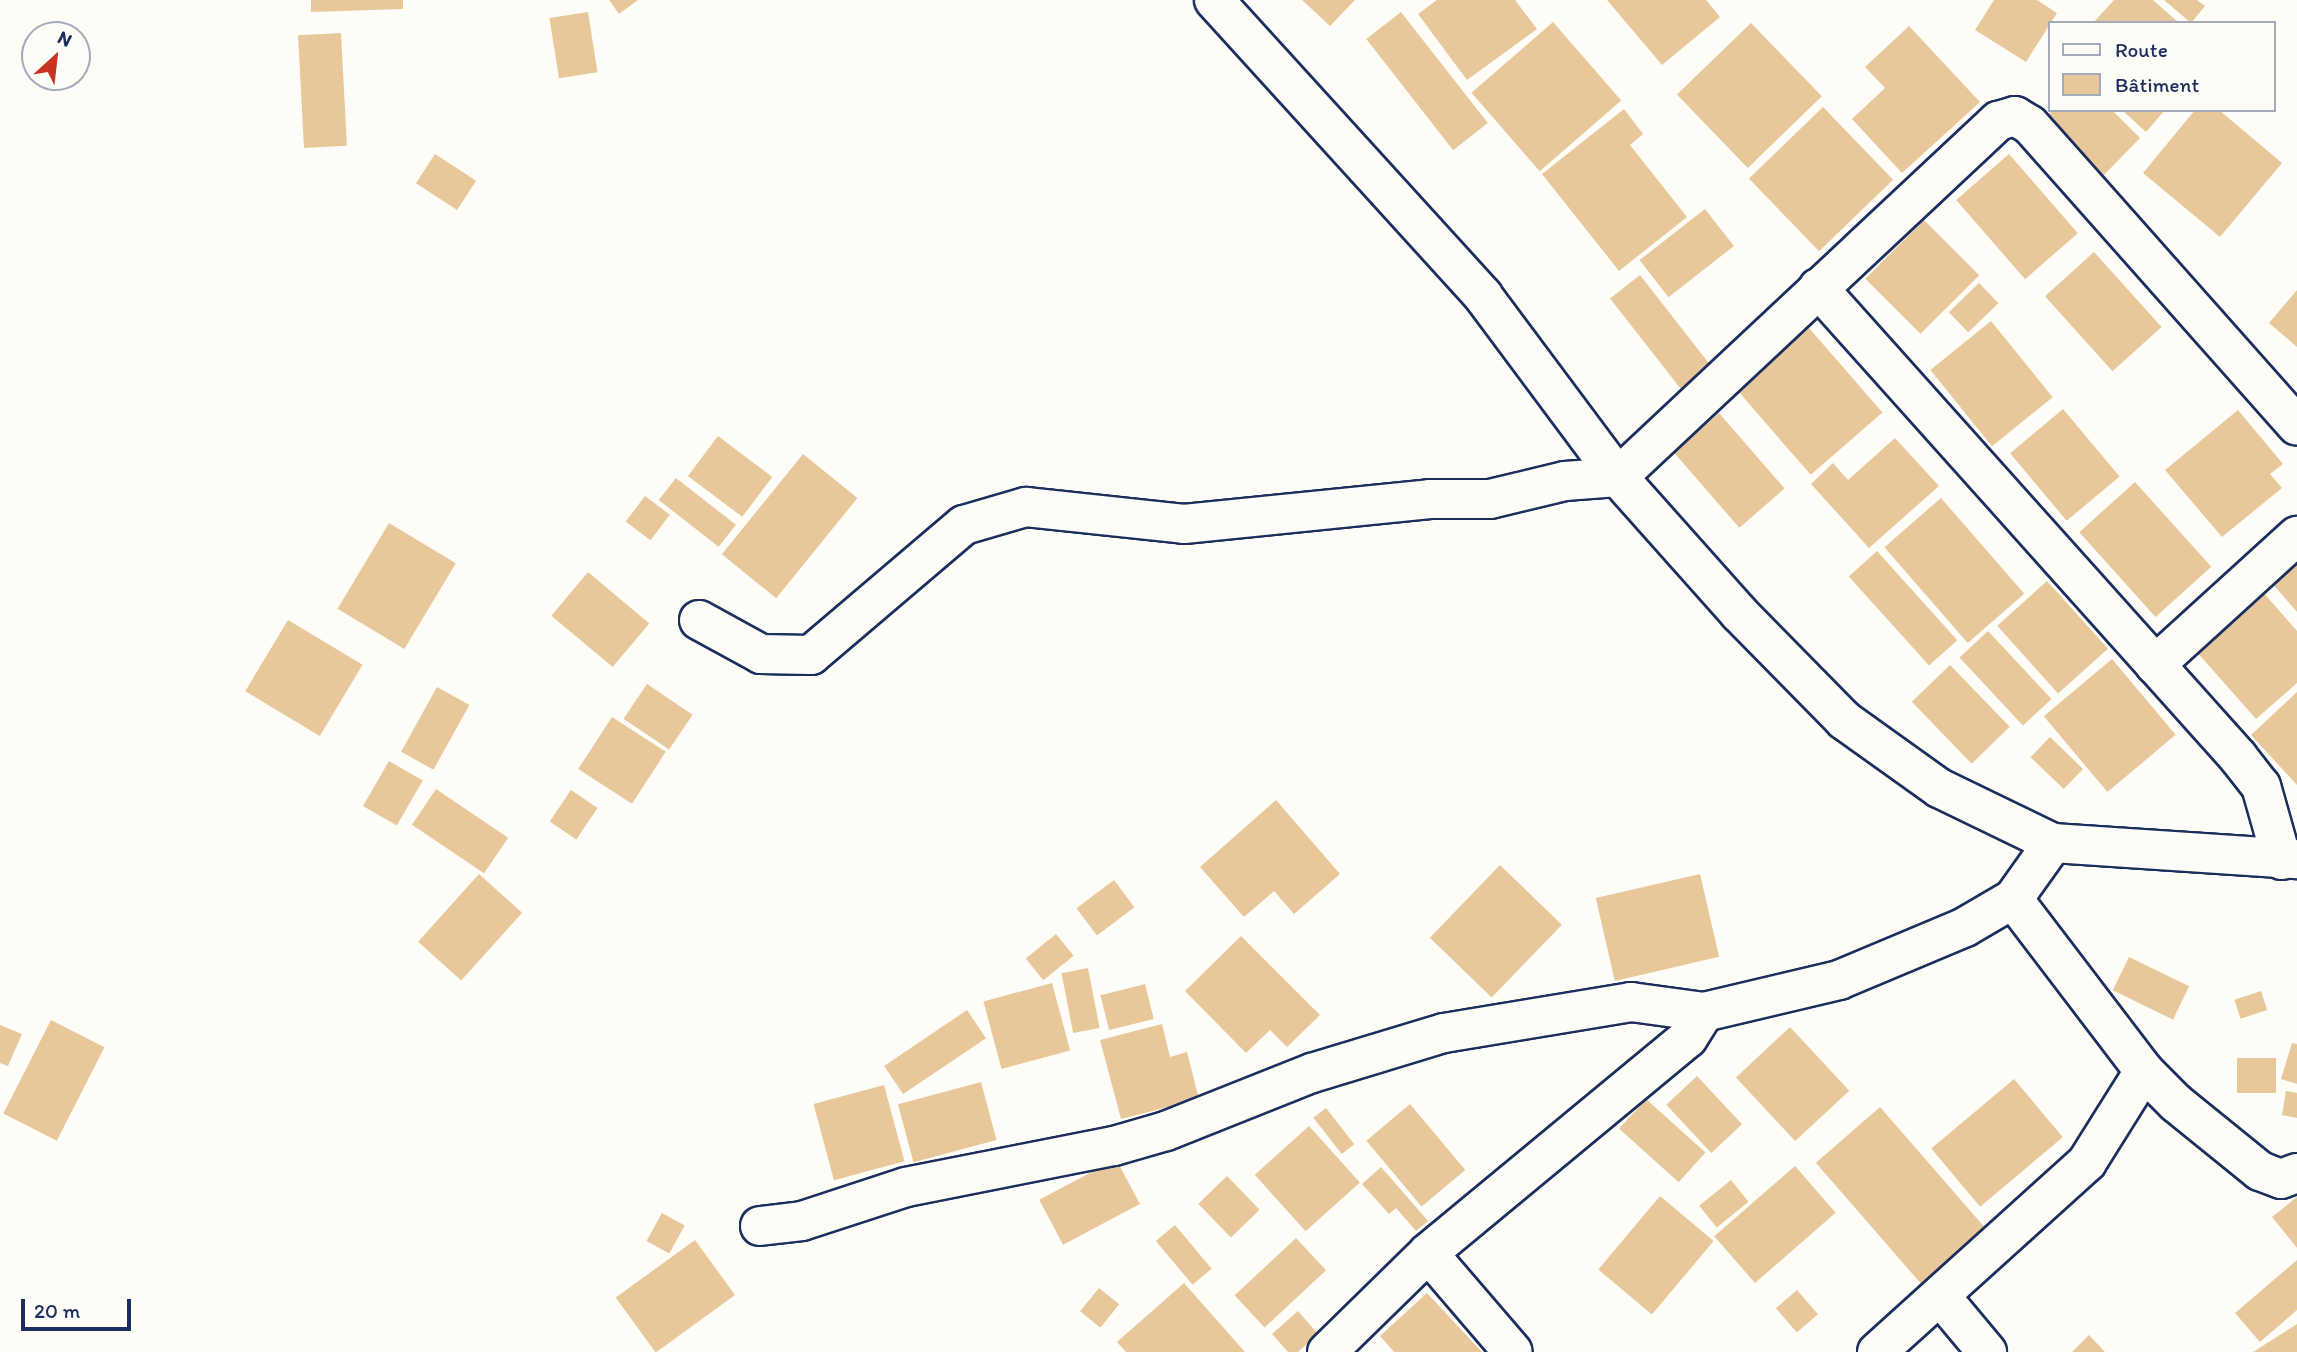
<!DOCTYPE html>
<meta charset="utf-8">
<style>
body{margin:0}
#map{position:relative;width:2297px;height:1352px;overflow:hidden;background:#fdfcf7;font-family:Itim,sans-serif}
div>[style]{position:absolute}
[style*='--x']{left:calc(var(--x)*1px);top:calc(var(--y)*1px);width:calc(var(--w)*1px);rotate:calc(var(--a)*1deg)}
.building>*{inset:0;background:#e8c89a;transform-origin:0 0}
.roads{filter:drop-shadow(2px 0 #1b2f5e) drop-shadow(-2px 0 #1b2f5e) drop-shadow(0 2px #1b2f5e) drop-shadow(0 -2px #1b2f5e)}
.minor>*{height:38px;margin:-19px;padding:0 19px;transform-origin:19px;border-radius:19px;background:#fdfcf7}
span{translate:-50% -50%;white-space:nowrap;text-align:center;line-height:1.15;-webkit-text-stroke:7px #fdfcf7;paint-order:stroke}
.legend{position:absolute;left:2048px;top:21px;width:228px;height:91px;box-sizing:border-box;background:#fdfcf7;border:2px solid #a3aaba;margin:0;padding:9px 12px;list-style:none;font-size:21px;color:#1b2f5e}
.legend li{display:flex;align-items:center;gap:14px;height:35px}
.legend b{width:35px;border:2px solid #a3aaba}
.north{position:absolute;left:21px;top:21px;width:70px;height:70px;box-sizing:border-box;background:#fdfcf7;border:2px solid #a3aaba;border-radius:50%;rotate:27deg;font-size:19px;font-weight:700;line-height:28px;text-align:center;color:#1b2f5e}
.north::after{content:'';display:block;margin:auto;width:24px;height:32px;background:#c8321e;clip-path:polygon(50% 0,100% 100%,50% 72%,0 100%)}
.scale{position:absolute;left:21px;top:1299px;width:110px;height:32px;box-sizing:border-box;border:4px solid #1b2f5e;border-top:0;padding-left:9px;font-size:21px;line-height:24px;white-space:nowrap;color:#1b2f5e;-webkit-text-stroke:5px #fdfcf7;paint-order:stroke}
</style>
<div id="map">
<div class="building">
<i style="clip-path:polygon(311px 0,403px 0,403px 9px,311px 12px)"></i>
<i style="clip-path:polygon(609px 0,638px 0,619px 14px)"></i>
<i style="clip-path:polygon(1302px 0,1355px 0,1330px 26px)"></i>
<i style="clip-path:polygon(1437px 0,1515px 0,1537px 29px,1467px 80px,1418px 14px)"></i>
<i style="clip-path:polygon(1607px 0,1706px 0,1720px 17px,1662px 65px)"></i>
<i style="clip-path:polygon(1994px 0,2037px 0,2057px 13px,2026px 62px,1975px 30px)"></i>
<i style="clip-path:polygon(2114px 0,2153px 0,2179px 23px,2093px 23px)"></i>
<i style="clip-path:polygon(2164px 0,2197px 0,2205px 6px,2191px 23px)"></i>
<i style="left:588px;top:12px;width:61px;height:39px;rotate:81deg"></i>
<i style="left:1401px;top:12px;width:141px;height:44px;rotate:52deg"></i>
<i style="left:1553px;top:22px;width:104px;height:108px;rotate:49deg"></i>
<i style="left:1751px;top:23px;width:102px;height:103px;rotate:46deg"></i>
<i style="clip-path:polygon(1909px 26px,1980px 102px,1902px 173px,1852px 119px,1885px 88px,1865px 67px)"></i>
<i style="left:341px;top:33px;width:113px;height:43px;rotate:87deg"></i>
<i style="left:1823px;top:107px;width:101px;height:103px;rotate:46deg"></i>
<i style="clip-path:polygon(1624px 109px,1643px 134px,1630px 145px,1687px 217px,1619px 271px,1542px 174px)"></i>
<i style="clip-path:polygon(2052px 110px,2112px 110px,2140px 138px,2104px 175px,2046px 117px)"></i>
<i style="clip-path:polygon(2122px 110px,2165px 110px,2146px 132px)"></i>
<i style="clip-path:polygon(2195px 110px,2219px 110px,2282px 163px,2220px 237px,2143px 173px)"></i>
<i style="left:435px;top:154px;width:49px;height:35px;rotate:33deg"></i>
<i style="left:2009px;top:154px;width:105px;height:70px;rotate:49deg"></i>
<i style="left:1705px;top:209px;width:47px;height:83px;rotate:52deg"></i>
<i style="left:1924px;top:220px;width:78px;height:83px;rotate:45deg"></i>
<i style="left:2094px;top:252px;width:101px;height:66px;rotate:48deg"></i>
<i style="left:1640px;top:275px;width:116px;height:38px;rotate:52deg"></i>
<i style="left:1979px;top:283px;width:28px;height:42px;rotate:46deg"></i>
<i style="clip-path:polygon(2297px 290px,2297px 347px,2269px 323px)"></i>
<i style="left:1991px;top:321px;width:98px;height:78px;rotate:51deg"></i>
<i style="left:1809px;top:328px;width:112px;height:95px;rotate:49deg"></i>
<i style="left:2063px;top:409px;width:88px;height:69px;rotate:50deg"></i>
<i style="clip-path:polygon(2238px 410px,2283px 464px,2270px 474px,2282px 488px,2222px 537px,2165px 470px)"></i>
<i style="left:1719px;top:413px;width:100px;height:60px;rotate:49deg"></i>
<i style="left:718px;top:436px;width:68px;height:50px;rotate:37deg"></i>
<i style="clip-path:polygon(1895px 438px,1939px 486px,1869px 548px,1811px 484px,1833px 463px,1848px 480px)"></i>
<i style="left:803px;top:454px;width:70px;height:129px;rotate:39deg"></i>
<i style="left:676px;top:478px;width:76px;height:28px;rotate:38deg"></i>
<i style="left:2135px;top:482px;width:114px;height:75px;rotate:48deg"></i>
<i style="left:645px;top:496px;width:31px;height:32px;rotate:37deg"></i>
<i style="left:1941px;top:498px;width:127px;height:75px;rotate:49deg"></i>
<i style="left:389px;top:523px;width:78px;height:100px;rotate:31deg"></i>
<i style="left:1877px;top:551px;width:120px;height:38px;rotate:48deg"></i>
<i style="clip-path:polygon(2297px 560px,2297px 612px,2271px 582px)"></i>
<i style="left:588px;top:572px;width:80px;height:57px;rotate:40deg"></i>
<i style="left:2047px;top:581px;width:91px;height:67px;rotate:48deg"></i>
<i style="clip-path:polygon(2262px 591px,2297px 631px,2297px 683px,2256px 719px,2195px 650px)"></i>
<i style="left:288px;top:620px;width:87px;height:83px;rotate:31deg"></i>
<i style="left:1988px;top:631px;width:93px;height:39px;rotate:47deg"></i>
<i style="left:2112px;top:659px;width:99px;height:89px;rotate:50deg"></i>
<i style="left:1950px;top:665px;width:86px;height:53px;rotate:46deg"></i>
<i style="left:647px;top:684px;width:55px;height:42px;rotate:34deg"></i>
<i style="left:437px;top:687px;width:37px;height:74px;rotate:29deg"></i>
<i style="clip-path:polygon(2297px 692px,2297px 785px,2251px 735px)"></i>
<i style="left:612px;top:717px;width:64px;height:62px;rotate:33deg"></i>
<i style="left:2050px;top:737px;width:46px;height:28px;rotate:44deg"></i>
<i style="left:389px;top:761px;width:39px;height:52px;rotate:30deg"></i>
<i style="left:436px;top:789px;width:87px;height:43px;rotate:34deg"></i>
<i style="left:571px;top:790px;width:32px;height:38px;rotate:34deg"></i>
<i style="clip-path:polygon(1276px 800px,1340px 874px,1294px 914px,1274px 891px,1244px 917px,1200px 867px)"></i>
<i style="left:1500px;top:865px;width:86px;height:101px;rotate:44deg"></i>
<i style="left:479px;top:874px;width:58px;height:91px;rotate:42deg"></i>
<i style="left:1700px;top:874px;width:85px;height:107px;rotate:77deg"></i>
<i style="left:1114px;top:880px;width:34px;height:47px;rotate:53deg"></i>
<i style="left:1056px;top:934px;width:28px;height:39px;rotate:51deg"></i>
<i style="clip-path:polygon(1241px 936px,1320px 1015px,1287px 1047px,1270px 1030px,1246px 1053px,1185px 991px)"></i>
<i style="left:2129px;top:957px;width:67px;height:37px;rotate:26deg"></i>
<i style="left:1088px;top:968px;width:61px;height:27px;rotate:79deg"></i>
<i style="left:1052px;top:983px;width:70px;height:71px;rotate:75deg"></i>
<i style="left:1145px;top:984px;width:36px;height:46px;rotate:76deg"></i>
<i style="left:2261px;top:991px;width:20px;height:28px;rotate:72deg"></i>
<i style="left:967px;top:1010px;width:34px;height:100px;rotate:56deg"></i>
<i style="left:51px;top:1020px;width:60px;height:105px;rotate:27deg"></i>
<i style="clip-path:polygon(1162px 1024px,1170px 1057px,1187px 1052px,1199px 1099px,1121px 1119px,1100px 1040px)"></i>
<i style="clip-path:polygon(0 1025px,22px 1034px,8px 1066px,0 1063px)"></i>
<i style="left:1790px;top:1027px;width:87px;height:74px;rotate:47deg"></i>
<i style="clip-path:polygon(2292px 1043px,2297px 1044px,2297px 1084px,2281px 1079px)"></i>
<i style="left:2237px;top:1058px;width:39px;height:35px"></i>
<i style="left:1697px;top:1076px;width:66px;height:42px;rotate:47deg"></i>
<i style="left:2014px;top:1079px;width:76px;height:108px;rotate:50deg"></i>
<i style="left:981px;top:1082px;width:60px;height:86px;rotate:75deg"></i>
<i style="left:884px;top:1085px;width:79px;height:73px;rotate:75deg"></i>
<i style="clip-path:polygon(2286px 1091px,2297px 1093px,2297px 1118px,2282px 1115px)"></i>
<i style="left:1646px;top:1099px;width:80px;height:40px;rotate:42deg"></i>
<i style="left:1410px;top:1104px;width:86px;height:57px;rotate:50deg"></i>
<i style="left:1880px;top:1107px;width:167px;height:85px;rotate:49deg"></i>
<i style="left:1326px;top:1108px;width:46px;height:16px;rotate:52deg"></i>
<i style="left:1309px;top:1126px;width:76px;height:73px;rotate:48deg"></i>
<i style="left:1116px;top:1159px;width:51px;height:87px;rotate:62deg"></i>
<i style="left:1795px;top:1166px;width:62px;height:107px;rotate:49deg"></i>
<i style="clip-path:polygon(1381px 1167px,1428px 1221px,1416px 1231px,1396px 1208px,1389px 1214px,1362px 1184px)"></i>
<i style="left:1227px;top:1176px;width:47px;height:40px;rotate:46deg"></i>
<i style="left:1731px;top:1180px;width:28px;height:41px;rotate:51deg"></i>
<i style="left:1660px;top:1196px;width:70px;height:96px;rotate:40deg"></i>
<i style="clip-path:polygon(2297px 1197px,2297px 1248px,2272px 1217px)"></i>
<i style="left:662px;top:1213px;width:26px;height:32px;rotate:29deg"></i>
<i style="left:1175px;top:1225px;width:57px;height:25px;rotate:50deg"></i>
<i style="left:1296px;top:1238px;width:44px;height:84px;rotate:47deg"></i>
<i style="left:695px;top:1240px;width:68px;height:98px;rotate:54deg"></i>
<i style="clip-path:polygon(2297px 1260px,2297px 1310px,2260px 1342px,2235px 1313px)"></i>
<i style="clip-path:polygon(1184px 1283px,1245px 1352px,1126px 1352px,1117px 1342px)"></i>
<i style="left:1099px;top:1288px;width:26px;height:30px;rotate:39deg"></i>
<i style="left:1797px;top:1290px;width:32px;height:28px;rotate:49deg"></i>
<i style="clip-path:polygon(1427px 1293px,1482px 1352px,1394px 1352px,1380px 1336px)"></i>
<i style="clip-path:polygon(1298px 1311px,1318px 1334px,1298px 1352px,1288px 1352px,1272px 1334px)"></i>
<i style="clip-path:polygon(2297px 1324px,2297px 1352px,2253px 1352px)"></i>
<i style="clip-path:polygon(2089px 1335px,2105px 1352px,2072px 1352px)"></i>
</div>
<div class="roads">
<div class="minor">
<i style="--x:1214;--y:0;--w:400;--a:47.7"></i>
<i style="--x:1483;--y:296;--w:226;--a:53.3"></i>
<i style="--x:1618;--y:477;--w:182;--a:48.3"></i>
<i style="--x:1739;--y:613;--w:150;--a:45.5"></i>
<i style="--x:1844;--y:720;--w:117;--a:35.6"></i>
<i style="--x:1939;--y:788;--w:127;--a:25.8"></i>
<i style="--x:2053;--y:843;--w:245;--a:3.8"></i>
<i style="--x:1818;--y:288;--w:630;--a:48.15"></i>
<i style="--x:2238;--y:757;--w:37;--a:52"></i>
<i style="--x:2261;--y:786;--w:77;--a:74.2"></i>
<i style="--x:699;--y:620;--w:71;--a:28.7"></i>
<i style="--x:761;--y:654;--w:50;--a:1.1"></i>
<i style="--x:811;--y:655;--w:201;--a:-40.4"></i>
<i style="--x:964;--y:525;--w:65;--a:-16.2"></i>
<i style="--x:1026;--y:507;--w:159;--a:6.1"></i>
<i style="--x:1184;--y:524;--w:247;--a:-5.8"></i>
<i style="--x:1430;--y:499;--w:60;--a:0"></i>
<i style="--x:1490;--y:499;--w:77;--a:-13.5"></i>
<i style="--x:1565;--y:481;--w:53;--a:-4.3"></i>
<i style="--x:1618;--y:477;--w:521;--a:-43.13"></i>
<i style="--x:1998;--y:121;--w:18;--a:-16"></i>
<i style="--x:2015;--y:116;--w:17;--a:31"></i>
<i style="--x:2030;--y:125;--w:402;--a:48.4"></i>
<i style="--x:2155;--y:665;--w:192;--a:-42.3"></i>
<i style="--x:2013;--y:899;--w:216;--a:52.7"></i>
<i style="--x:2144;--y:1071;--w:45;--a:45"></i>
<i style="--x:2176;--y:1103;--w:108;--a:39"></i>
<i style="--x:2260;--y:1171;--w:22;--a:21"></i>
<i style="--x:2281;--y:1179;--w:17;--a:-21"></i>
<i style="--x:760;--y:1226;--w:42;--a:-6.8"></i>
<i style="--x:802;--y:1221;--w:109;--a:-18.1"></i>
<i style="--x:906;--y:1187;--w:212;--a:-11.2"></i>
<i style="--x:1114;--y:1146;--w:54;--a:-16.1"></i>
<i style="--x:1166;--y:1131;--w:157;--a:-21.7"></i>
<i style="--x:1312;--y:1073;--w:138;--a:-16.9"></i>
<i style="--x:1444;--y:1033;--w:190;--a:-9.4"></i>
<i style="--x:1631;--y:1002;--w:74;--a:7.8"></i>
<i style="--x:1704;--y:1012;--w:139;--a:-13.3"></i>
<i style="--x:1839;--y:980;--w:137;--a:-22.8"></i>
<i style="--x:1965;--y:927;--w:56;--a:-30.3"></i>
<i style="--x:2013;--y:899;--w:69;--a:-54.5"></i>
<i style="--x:1428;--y:1253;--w:130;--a:49.4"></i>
<i style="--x:1941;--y:1297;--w:72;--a:50.1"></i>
<i style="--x:1327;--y:1352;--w:141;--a:-44.4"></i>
<i style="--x:1428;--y:1253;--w:337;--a:-39.6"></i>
<i style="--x:1688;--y:1038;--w:31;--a:-58"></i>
<i style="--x:1877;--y:1352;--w:283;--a:-42.1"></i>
<i style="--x:2087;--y:1162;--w:107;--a:-57.9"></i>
</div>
</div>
<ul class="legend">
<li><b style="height:9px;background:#fdfcf7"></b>Route</li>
<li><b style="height:19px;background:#e8c89a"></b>Bâtiment</li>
</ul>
<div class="north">N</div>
<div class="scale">20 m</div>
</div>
